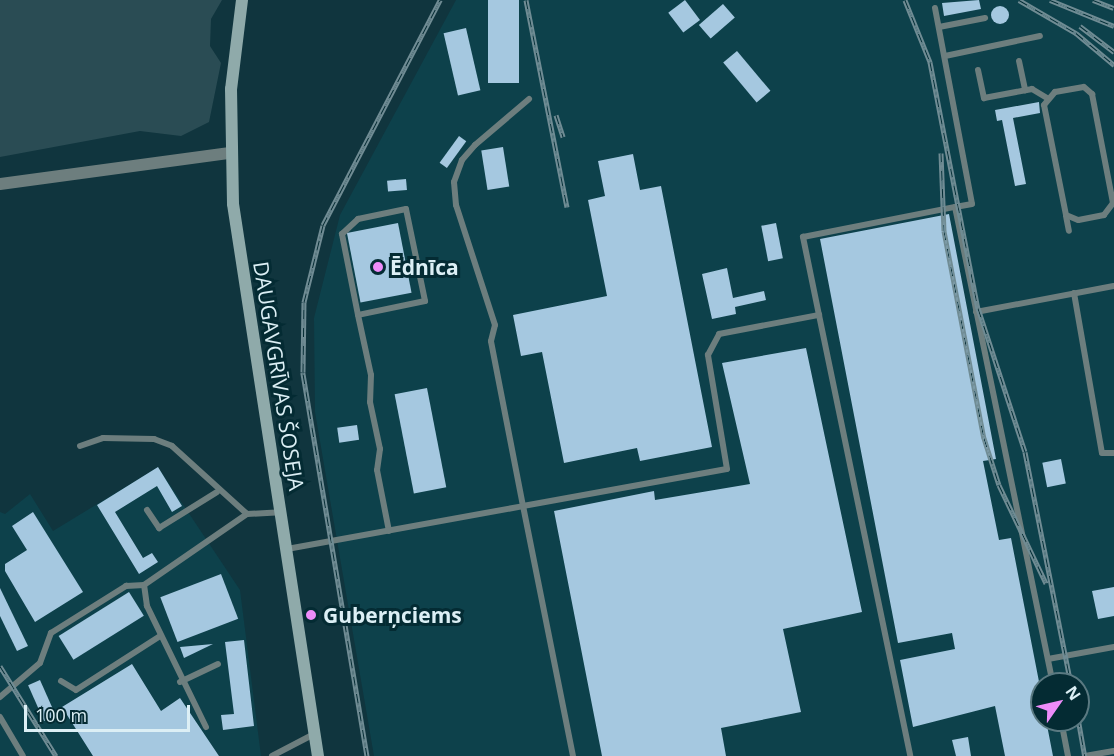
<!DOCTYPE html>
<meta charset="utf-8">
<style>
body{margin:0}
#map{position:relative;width:1114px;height:756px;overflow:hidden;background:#10353e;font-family:"Open Sans",sans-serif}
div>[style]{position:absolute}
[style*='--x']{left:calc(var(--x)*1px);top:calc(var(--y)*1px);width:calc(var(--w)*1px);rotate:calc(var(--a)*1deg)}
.built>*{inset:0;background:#0d414b}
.green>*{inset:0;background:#2a4c54}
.building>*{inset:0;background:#a5c8e0;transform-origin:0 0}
.round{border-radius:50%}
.lane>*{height:6px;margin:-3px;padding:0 3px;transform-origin:3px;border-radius:3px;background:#6d7e7e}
.street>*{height:12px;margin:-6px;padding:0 6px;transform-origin:6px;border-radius:6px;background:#6d7e7e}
.secondary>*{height:12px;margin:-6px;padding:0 6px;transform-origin:6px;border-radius:6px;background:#8faaaa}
.rail>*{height:5px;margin-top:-2.5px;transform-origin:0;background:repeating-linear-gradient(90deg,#042b33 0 9px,#708c94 0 18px);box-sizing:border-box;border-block:2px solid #708c94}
.dots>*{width:16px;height:16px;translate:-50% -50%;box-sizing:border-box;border:3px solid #042b33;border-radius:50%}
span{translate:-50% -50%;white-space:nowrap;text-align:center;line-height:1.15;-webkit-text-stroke:6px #042b33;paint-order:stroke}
.poi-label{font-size:21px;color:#dceff5;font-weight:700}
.left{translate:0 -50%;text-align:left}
.street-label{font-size:21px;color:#dceff5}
.north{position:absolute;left:1030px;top:672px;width:60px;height:60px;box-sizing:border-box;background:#042b33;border:2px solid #5a7981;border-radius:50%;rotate:56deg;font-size:16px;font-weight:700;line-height:24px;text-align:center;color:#dceff5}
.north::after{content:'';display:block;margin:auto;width:21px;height:27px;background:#ed8cf9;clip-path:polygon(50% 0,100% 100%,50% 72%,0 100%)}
.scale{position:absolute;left:24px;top:705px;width:166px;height:27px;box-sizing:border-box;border:3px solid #dceff5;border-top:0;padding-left:8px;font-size:18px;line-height:21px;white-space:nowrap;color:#dceff5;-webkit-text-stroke:4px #042b33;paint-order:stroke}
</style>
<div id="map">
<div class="built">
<i style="clip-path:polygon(evenodd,456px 0,1114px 0,1114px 756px,374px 756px,315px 412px,314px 318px,340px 215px,456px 0,1042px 684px,1078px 684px,1078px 720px,1042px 720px,1042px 684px)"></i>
<i style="clip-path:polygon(158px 467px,240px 590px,261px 756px,0 756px,0 512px,5px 514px,30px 494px,53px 531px)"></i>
</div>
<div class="green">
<i style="clip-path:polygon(0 0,222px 0,211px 19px,210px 46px,221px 63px,209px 122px,181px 136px,140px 131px,0 157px)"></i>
</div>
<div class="building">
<i style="left:488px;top:0;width:31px;height:83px"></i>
<i style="left:685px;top:0;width:25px;height:21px;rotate:53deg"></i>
<i style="clip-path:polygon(979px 0,981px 9px,944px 16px,942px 3px)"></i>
<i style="left:723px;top:4px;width:18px;height:32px;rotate:49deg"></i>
<i class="round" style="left:991px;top:6px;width:18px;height:18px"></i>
<i style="left:466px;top:28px;width:64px;height:23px;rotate:77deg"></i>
<i style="left:737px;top:51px;width:52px;height:18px;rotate:50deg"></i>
<i style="clip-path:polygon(1039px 102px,1040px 113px,1013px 118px,1026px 184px,1015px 186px,1002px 120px,997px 121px,995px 110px)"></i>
<i style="left:459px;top:136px;width:9px;height:33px;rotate:36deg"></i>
<i style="left:503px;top:147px;width:40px;height:22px;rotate:81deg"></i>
<i style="clip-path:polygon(633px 154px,640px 190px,661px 186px,712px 447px,640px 461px,637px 448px,564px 463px,542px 352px,521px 356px,513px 315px,607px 296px,588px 200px,605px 196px,598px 161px)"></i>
<i style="left:406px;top:179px;width:11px;height:19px;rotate:85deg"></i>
<i style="clip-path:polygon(949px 214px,996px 459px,983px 461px,999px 540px,1011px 538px,1042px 697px,1042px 720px,1046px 720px,1053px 756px,1005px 756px,995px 706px,913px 727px,900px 660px,955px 649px,952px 633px,898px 643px,820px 239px)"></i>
<i style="left:398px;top:223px;width:71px;height:52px;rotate:79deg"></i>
<i style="left:776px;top:223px;width:36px;height:15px;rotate:79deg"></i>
<i style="clip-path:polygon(727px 268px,733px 298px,764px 291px,766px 300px,735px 307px,736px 314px,712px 319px,702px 274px)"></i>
<i style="clip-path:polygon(806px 348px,862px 612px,783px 629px,801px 712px,721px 728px,726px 756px,602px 756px,554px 511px,654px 491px,655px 500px,750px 484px,722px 363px)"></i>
<i style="left:427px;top:388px;width:101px;height:33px;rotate:79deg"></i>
<i style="left:357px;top:425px;width:15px;height:20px;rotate:82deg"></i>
<i style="left:1061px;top:459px;width:25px;height:19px;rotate:79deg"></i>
<i style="clip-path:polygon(158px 467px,182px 506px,172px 512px,157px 486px,115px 512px,143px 558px,152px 553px,158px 562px,139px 574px,97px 505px)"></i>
<i style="clip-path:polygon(33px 512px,83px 592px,35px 622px,5px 571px,5px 564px,27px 550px,12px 526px)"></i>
<i style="left:221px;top:574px;width:48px;height:65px;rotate:69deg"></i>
<i style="clip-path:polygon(1114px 587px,1114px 616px,1098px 619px,1092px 591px)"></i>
<i style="clip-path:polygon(0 588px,28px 646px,17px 651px,0 616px)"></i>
<i style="left:129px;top:592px;width:28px;height:83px;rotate:58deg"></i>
<i style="clip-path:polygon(244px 640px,254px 726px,223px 730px,221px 715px,234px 714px,225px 642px)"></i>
<i style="clip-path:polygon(213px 644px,184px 658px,180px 647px)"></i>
<i style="clip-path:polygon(132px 664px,161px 711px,180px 698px,219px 756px,93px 756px,62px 707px)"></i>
<i style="left:40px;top:680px;width:39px;height:13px;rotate:66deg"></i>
<i style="clip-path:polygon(968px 737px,971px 756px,956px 756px,952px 740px)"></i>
</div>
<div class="lane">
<i style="--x:935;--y:8;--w:199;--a:79.3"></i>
<i style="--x:972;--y:204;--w:17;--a:170"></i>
<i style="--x:939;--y:27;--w:47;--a:-11.1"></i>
<i style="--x:945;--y:56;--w:97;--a:-11.9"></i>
<i style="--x:1019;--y:61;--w:30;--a:78"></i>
<i style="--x:978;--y:70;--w:29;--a:78"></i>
<i style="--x:984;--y:98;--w:49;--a:-10.6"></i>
<i style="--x:1032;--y:89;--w:17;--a:31"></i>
<i style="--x:1084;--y:87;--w:11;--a:41"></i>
<i style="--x:1092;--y:94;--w:111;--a:79.1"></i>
<i style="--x:1113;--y:203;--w:15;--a:127"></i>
<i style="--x:1104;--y:215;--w:26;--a:169"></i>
<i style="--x:1078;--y:220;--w:13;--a:-157"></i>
<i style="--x:1066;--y:215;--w:112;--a:-101.3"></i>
<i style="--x:1044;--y:105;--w:17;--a:-50"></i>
<i style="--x:1055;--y:92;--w:29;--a:-10"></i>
<i style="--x:1066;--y:216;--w:15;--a:79"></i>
<i style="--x:1074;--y:293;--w:162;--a:80.1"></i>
<i style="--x:1102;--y:453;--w:12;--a:0"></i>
<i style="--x:976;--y:312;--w:140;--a:-10.7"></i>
<i style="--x:358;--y:315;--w:83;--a:-101.2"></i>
<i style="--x:342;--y:234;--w:22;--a:-43"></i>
<i style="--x:358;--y:219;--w:49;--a:-11.8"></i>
<i style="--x:406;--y:209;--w:94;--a:78.3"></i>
<i style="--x:425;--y:301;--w:68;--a:168.2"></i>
<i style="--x:358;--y:315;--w:61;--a:77.8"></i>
<i style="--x:371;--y:375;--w:27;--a:92"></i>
<i style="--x:370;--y:402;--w:48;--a:78"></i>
<i style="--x:380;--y:449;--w:21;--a:98"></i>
<i style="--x:377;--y:470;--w:62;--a:78.9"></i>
<i style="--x:819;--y:315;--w:450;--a:78.3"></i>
<i style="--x:80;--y:446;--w:24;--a:-19"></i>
<i style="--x:103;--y:438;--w:51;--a:1.1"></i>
<i style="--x:154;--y:439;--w:19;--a:21"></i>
<i style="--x:172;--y:446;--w:101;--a:42.2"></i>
<i style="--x:147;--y:510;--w:22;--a:56"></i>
<i style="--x:159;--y:528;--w:68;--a:-31.8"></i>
<i style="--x:287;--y:549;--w:240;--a:-10.3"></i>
<i style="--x:523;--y:506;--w:168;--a:-101"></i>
<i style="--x:491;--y:341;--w:16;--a:-76"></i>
<i style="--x:495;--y:325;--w:126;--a:-108"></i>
<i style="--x:456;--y:205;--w:23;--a:-95"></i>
<i style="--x:454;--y:182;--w:23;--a:-70"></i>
<i style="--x:462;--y:160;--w:20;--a:-49"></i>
<i style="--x:475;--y:145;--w:71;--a:-40.4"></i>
<i style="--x:1048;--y:659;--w:67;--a:-10.3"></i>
<i style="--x:61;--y:681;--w:17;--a:31"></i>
<i style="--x:76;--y:690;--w:100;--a:-32.7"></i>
<i style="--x:180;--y:682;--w:42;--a:-25.3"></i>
<i style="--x:0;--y:697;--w:52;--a:-40.4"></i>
<i style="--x:40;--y:663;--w:32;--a:-70"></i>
<i style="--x:51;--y:633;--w:89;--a:-32.1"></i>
<i style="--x:126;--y:586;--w:18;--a:-3"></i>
<i style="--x:0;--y:717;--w:45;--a:59.5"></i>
<i style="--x:1061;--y:720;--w:37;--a:79"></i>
<i style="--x:206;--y:727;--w:135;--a:-116"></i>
<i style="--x:147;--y:606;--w:21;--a:-98"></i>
<i style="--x:144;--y:585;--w:125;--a:-34.6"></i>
<i style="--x:247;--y:514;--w:33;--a:-3"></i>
<i style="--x:272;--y:756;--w:47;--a:-27.6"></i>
<i style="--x:573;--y:756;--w:255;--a:-101.3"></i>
<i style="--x:523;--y:506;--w:207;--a:-10.3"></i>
<i style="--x:727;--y:469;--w:116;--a:-99.5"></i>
<i style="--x:708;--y:355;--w:24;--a:-62"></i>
<i style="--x:719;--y:334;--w:102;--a:-10.8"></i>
<i style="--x:819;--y:315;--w:80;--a:-101.6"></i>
<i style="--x:803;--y:237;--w:155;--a:-11.2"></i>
<i style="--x:955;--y:207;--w:487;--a:78.4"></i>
<i style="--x:1085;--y:756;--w:29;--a:-10"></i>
</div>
<div class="street">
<i style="--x:0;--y:184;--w:232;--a:-7.7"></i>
</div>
<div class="secondary">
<i style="--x:242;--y:0;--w:90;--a:97"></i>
<i style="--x:231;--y:89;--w:115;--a:89"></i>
<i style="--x:233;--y:204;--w:559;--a:81.25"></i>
</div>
<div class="rail">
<i style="--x:526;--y:0;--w:211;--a:78.8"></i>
<i style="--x:905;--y:0;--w:67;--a:68"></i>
<i style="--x:930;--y:62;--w:251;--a:79"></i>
<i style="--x:978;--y:308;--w:151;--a:71.9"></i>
<i style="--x:1025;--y:452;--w:237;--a:78.8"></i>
<i style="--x:1019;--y:0;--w:66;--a:30.1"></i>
<i style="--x:1076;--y:33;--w:50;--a:40.1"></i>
<i style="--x:1050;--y:0;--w:69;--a:22.1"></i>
<i style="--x:1093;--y:0;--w:22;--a:21"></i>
<i style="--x:1080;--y:26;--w:43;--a:37.4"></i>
<i style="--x:556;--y:115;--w:23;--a:72"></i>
<i style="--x:941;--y:153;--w:78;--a:87.8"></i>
<i style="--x:944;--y:231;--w:211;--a:79.1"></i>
<i style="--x:984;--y:438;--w:49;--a:72.3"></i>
<i style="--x:999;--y:485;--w:109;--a:64.4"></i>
<i style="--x:0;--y:666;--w:106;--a:58.1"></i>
<i style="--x:1078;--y:718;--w:39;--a:80"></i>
<i style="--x:367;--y:756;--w:389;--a:-99.5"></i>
<i style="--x:303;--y:372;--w:70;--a:-89.2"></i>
<i style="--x:304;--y:302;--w:79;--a:-76.1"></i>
<i style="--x:323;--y:225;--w:254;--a:-62.5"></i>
</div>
<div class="dots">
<i style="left:378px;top:267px;background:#ed8cf9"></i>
<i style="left:311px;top:615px;background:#ed8cf9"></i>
</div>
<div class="poi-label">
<span class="left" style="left:390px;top:267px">Ēdnīca</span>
<span class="left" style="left:323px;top:615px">Guberņciems</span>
</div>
<div class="street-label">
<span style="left:279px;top:376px;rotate:81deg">DAUGAVGRĪVAS ŠOSEJA</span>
</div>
<div class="north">N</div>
<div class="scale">100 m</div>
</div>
